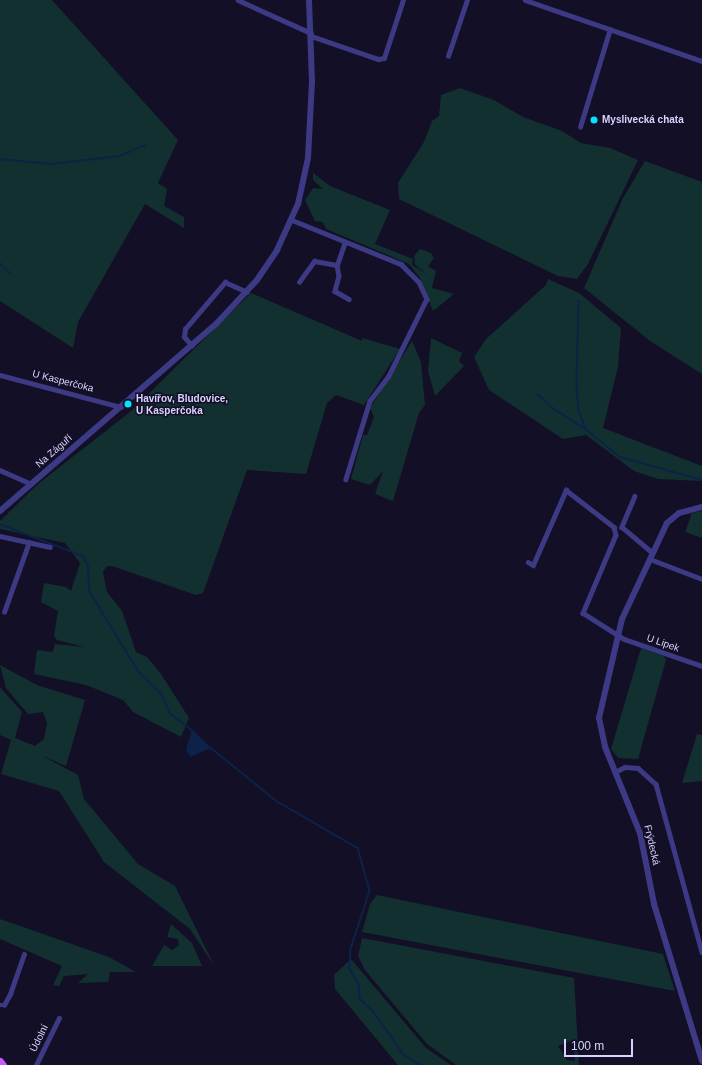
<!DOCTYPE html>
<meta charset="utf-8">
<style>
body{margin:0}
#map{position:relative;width:702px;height:1065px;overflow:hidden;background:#130f26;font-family:Arial,sans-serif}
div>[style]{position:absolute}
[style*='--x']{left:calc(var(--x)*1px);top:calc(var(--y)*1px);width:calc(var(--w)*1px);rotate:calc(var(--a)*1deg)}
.green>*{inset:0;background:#12302f}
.water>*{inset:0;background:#0c2248}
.stream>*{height:1.5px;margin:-0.75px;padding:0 0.75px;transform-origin:0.75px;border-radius:0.75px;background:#0c2248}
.minor>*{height:4.5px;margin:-2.25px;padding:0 2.25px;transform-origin:2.25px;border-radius:2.25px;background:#3d3a85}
.tertiary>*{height:6px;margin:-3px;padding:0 3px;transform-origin:3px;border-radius:3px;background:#3d3a85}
.primary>*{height:7px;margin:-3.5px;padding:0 3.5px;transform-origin:3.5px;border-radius:3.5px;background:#c25bff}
.dots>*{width:11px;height:11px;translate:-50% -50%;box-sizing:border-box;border:2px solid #130f26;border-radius:50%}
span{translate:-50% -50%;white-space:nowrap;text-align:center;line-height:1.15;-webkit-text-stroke:3px #130f26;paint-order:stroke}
.poi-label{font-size:10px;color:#d9d4ff;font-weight:700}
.left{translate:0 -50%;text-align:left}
.street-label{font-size:10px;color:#d9d4ff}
.scale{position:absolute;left:564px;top:1039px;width:69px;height:18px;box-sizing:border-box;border:2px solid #d9d4ff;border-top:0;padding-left:5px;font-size:12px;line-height:14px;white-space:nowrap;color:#d9d4ff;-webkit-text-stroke:3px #130f26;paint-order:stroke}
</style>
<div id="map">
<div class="green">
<i style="clip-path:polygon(0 0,52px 0,178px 140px,158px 183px,167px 189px,164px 206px,184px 217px,184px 228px,145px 204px,78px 322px,73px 348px,0 301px)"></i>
<i style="clip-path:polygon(460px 88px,494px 100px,523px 117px,562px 131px,581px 143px,610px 148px,638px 160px,588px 264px,577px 279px,558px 276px,399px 199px,398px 183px,424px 142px,432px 121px,439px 116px,441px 95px)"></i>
<i style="clip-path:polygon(645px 161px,702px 182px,702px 374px,650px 341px,584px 288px,623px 198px)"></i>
<i style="clip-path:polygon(313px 173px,330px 186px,390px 210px,375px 244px,413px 259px,412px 265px,427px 274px,415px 265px,414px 256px,420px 249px,431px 253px,434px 258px,428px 266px,436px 271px,432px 288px,454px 294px,433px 311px,420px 278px,409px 264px,326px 229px,323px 222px,315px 221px,305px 200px,313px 188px,323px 189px,313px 180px)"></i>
<i style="clip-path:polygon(548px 279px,579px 293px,621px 328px,618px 367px,603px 428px,702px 466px,702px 481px,658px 479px,634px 471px,586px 435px,563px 439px,489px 390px,474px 357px,486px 339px,546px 285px)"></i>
<i style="clip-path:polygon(251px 293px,362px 341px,362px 338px,400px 349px,364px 405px,336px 395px,327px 403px,306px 474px,247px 470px,203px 593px,196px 595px,112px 566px,107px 566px,103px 572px,107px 592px,122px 611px,136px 652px,147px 657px,161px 674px,189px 718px,181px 737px,133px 712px,123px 700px,86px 685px,34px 674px,37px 650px,53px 652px,55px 644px,84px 647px,57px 640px,54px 636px,58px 611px,41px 602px,44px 583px,66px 587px,71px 591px,80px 563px,65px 543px,0 529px,0 521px,38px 484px,130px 412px)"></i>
<i style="clip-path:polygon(431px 338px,462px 353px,459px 361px,464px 366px,435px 396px,428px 371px)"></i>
<i style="clip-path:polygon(412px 341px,421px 362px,425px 405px,419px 413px,393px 501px,375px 494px,383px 471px,370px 485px,351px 479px,363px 435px,367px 435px,374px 417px,370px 408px)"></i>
<i style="clip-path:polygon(702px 511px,702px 538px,685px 532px,692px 513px)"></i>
<i style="clip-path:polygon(641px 648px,664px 656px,666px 660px,638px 759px,618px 758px,611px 749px)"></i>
<i style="clip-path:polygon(0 665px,37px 685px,85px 700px,66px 766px,41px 755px,78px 775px,84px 799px,138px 864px,175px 886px,215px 967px,190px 929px,104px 862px,59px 791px,1px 774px,11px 740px,0 735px,0 687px,22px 712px,15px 738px,35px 746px,44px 739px,47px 723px,43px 712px,28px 714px,6px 688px)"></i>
<i style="clip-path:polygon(697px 734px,702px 735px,702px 781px,682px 783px)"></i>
<i style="clip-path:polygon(377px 895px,663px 954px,675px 991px,362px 932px,370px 904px)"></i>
<i style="clip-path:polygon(0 919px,109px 957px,136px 972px,110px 972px,108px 982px,78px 983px,88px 974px,64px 976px,59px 986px,53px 985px,62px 966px,0 939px)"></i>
<i style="clip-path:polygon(171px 924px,192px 943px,202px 966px,152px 966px,164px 945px,172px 950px,179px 945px,178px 939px,167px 937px)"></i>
<i style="clip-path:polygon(evenodd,362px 938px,574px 978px,579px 1065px,456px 1065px,427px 1044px,365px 970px,358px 956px,362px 938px,573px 1040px,574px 1052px,575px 1061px,567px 1060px,558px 1046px,573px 1040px)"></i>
<i style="clip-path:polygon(351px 959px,426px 1048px,451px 1065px,398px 1065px,335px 989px,334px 975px)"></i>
</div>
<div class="water">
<i style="clip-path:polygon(192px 729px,211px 748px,190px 757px,186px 750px)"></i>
</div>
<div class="stream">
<i style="--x:0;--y:159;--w:51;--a:5.6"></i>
<i style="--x:51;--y:164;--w:69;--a:-6.6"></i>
<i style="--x:120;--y:156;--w:27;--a:-24"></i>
<i style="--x:0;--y:263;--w:14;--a:45"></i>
<i style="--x:579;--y:301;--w:83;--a:91.4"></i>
<i style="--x:577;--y:384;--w:26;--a:86"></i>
<i style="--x:579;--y:410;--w:20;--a:70"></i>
<i style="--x:586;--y:429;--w:44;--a:39.5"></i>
<i style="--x:620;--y:457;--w:85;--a:15.7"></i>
<i style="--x:538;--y:394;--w:22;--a:43"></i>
<i style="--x:554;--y:409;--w:38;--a:32"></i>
<i style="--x:0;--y:524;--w:89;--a:21.1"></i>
<i style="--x:83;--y:556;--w:9;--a:58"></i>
<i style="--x:88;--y:564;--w:28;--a:86"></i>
<i style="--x:90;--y:592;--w:94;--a:58.5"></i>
<i style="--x:139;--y:672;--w:32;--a:44"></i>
<i style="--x:162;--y:694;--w:21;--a:67"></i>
<i style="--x:170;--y:713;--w:29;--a:38"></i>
<i style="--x:210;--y:747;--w:87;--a:39"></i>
<i style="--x:278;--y:802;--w:92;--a:29.9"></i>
<i style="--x:358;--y:848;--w:45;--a:74.4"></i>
<i style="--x:370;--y:891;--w:61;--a:108.1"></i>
<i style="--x:351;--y:949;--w:20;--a:93"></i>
<i style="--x:350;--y:969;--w:17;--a:59"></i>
<i style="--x:359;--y:984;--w:15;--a:86"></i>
<i style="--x:360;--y:999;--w:18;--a:43"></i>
<i style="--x:373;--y:1011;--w:55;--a:54.6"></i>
<i style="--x:405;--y:1056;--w:18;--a:29"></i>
</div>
<div class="minor">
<i style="--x:238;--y:0;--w:80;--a:24.3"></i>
<i style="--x:525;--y:0;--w:187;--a:19"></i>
<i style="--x:311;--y:36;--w:71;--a:18.9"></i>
<i style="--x:378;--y:59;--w:6;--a:-9"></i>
<i style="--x:384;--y:58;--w:61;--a:-71.9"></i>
<i style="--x:448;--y:56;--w:59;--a:-71.3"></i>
<i style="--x:580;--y:127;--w:102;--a:-73"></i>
<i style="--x:292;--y:220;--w:118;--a:22"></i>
<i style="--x:401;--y:264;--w:25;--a:45"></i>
<i style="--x:419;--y:282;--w:19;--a:65"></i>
<i style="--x:427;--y:299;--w:86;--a:116.3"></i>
<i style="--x:389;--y:376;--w:31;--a:127"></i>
<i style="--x:370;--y:401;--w:82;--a:107.1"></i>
<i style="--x:337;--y:265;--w:11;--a:80"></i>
<i style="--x:339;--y:276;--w:16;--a:105"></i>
<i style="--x:335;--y:291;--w:16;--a:30"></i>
<i style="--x:299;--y:282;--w:26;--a:-54"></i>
<i style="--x:314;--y:261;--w:23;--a:10"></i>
<i style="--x:337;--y:265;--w:24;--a:-71"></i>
<i style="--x:192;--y:346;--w:12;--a:-132"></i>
<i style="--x:184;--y:337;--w:8;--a:-83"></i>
<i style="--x:185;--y:329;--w:62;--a:-49.6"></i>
<i style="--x:225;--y:282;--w:24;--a:24"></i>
<i style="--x:0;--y:375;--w:125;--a:14.8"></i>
<i style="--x:0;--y:470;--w:34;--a:24"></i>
<i style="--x:635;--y:496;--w:34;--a:113"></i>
<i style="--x:622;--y:527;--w:40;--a:40"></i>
<i style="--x:0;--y:536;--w:51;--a:12.4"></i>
<i style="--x:650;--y:559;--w:56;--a:21"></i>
<i style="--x:528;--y:562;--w:6;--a:31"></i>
<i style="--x:533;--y:565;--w:82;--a:-66.3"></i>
<i style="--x:566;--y:490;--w:61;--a:37.6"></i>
<i style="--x:614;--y:527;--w:8;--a:76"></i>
<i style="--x:616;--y:535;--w:85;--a:112.9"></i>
<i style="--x:583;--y:613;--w:49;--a:32.4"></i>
<i style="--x:624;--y:639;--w:83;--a:19.1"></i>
<i style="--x:4;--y:612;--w:74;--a:-70.3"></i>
<i style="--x:615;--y:772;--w:11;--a:-27"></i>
<i style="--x:625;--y:767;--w:13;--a:4"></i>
<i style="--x:638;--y:768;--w:24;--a:42"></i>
<i style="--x:656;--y:784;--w:174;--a:74.7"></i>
<i style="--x:0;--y:1005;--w:4;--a:0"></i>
<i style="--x:4;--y:1005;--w:13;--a:-61"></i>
<i style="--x:10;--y:994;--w:42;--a:-70.7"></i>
<i style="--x:36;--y:1065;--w:52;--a:-63.9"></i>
</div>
<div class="tertiary">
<i style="--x:702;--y:507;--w:24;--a:165"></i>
<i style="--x:679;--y:513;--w:16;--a:140"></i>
<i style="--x:667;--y:523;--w:106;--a:115.1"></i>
<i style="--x:622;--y:619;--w:102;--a:103.1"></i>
<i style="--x:599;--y:718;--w:30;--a:78"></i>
<i style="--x:605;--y:747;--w:93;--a:67.9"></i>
<i style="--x:640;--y:833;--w:72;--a:78.8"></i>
<i style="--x:654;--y:904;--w:164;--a:73"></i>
<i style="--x:0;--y:511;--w:286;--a:-40.9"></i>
<i style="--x:216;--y:324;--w:60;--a:-47"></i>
<i style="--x:257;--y:280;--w:36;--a:-56"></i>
<i style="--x:277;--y:250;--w:51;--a:-65.5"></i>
<i style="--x:298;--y:204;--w:47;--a:-77.7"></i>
<i style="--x:308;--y:158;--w:76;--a:-87"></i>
<i style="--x:312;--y:82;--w:82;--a:-92.1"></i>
</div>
<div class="primary">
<i style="--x:0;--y:1061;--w:5;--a:53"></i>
</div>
<div class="dots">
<i style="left:594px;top:120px;background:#00e5ff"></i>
<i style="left:128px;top:404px;background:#00e5ff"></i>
</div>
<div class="poi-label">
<span class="left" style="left:602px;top:120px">Myslivecká chata</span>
<span class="left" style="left:136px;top:404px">Havířov, Bludovice,<br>U Kasperčoka</span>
</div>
<div class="street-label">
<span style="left:63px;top:381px;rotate:14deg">U Kasperčoka</span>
<span style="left:54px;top:451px;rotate:-41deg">Na Záguří</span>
<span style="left:663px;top:643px;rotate:19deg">U Lipek</span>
<span style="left:652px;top:845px;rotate:77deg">Frýdecká</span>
<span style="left:39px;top:1038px;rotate:-64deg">Údolní</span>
</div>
<div class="scale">100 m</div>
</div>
